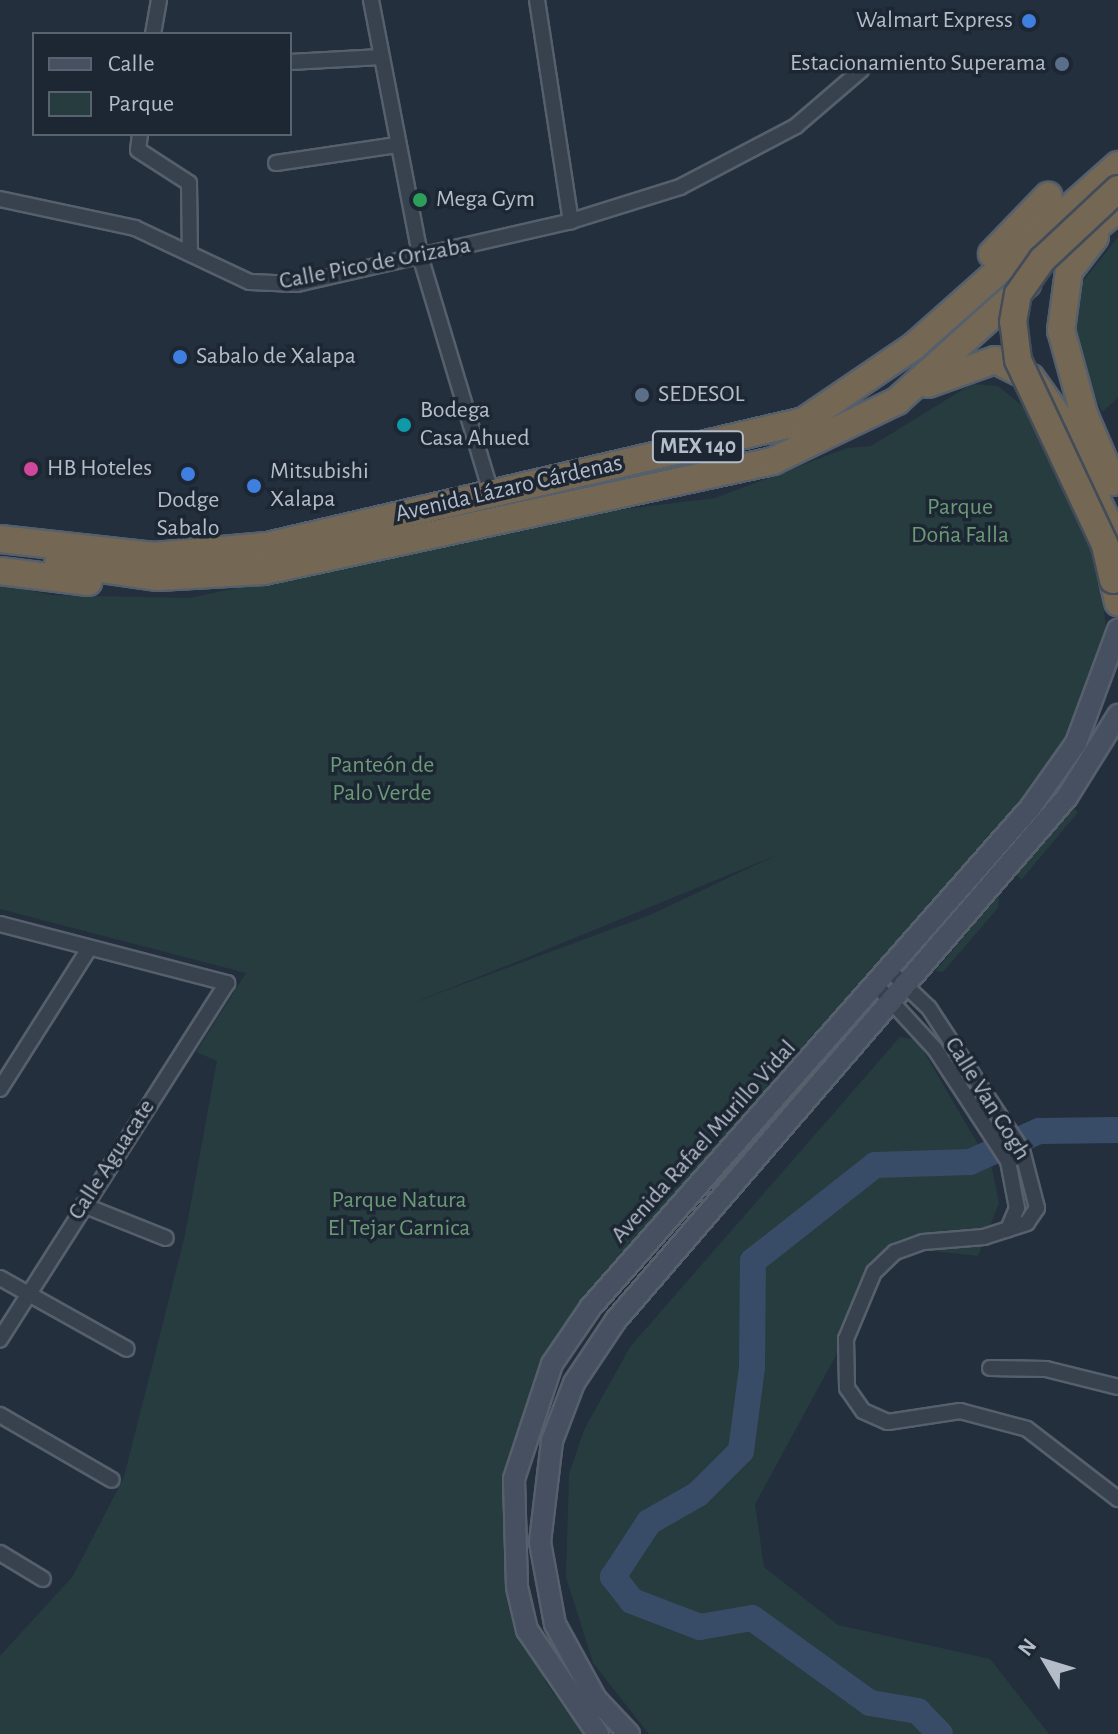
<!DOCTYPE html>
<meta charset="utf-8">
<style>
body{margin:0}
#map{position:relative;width:1118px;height:1734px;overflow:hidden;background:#242f3e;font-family:"Alegreya Sans",sans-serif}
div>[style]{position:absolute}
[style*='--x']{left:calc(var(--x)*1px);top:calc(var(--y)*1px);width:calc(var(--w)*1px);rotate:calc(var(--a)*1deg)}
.green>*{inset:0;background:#263c3f;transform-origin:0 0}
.river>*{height:26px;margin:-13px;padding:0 13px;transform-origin:13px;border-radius:13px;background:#394c67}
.roads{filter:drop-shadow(2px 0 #565f6c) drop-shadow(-2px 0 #565f6c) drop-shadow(0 2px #565f6c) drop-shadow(0 -2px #565f6c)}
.street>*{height:14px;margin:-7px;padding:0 7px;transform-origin:7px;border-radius:7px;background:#38414e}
.secondary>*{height:20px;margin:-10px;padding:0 10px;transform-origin:10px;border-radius:10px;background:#465061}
.highway>*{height:26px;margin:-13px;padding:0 13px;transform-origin:13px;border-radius:13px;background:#746855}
.bridges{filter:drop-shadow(2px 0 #434c59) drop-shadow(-2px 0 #434c59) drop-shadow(0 2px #434c59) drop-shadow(0 -2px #434c59)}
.highway-bridge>*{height:26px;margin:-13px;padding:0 13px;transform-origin:13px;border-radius:13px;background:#746855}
.dots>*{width:22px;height:22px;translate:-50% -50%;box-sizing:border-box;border:4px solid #1d2633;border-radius:50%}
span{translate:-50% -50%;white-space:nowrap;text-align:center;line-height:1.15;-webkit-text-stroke:7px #1d2633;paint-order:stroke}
.shield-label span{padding:2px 6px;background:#1d2633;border:2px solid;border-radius:6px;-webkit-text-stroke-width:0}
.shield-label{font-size:22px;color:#b4bcc9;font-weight:700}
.poi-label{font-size:24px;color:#b4bcc9}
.right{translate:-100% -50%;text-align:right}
.left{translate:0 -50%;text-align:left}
.street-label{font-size:24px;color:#b4bcc9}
.park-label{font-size:24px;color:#6b9a76}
.legend{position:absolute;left:32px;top:32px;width:260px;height:104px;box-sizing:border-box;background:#1d2633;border:2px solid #59626f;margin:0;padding:10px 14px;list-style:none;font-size:24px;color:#b4bcc9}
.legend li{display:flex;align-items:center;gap:16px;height:40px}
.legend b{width:40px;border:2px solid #59626f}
.north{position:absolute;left:1006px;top:1622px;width:80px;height:80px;-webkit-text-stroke:6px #1d2633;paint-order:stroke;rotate:308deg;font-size:22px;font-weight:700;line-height:32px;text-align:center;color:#b4bcc9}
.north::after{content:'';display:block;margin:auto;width:28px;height:36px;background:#b4bcc9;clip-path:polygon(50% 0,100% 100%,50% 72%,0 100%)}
</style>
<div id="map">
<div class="green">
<i style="clip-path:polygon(1118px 237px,1118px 398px,1102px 412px,1075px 351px,1065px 304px)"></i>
<i style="clip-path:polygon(evenodd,972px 384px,998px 386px,1031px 413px,1097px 554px,1106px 627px,1100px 657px,1069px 740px,1046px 771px,570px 1335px,515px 1467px,528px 1642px,546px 1683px,584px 1734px,0 1734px,0 1656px,73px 1576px,124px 1477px,185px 1235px,217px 1061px,196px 1052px,246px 973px,0 909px,0 584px,51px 595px,189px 598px,593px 513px,715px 498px,847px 448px,871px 446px,972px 384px,779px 854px,650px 915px,407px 1005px,501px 968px,779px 854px)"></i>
<i style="left:1072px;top:807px;width:8px;height:88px;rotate:40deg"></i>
<i style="clip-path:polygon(999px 895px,998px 908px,943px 972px,935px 971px)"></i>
<i style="clip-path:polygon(900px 1037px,917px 1040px,992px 1168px,999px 1203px,978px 1256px,895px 1247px,755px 1504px,764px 1567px,838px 1625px,990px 1659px,1049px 1734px,649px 1734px,593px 1663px,566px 1577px,569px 1474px,584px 1430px,630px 1347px)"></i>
</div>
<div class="river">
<i style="--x:940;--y:1734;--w:32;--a:-134"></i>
<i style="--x:918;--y:1711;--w:49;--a:-170.5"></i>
<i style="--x:870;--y:1703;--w:145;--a:-144.2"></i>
<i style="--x:752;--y:1618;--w:53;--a:170.2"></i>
<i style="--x:700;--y:1627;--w:73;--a:-159.1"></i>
<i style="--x:632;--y:1601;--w:31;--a:-128"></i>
<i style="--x:613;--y:1577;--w:66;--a:-56.8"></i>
<i style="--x:649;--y:1522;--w:56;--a:-29.7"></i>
<i style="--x:698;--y:1494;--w:61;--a:-45"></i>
<i style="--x:741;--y:1451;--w:84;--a:-82.5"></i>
<i style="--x:752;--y:1368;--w:107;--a:-89.5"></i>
<i style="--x:753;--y:1261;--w:155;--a:-38.2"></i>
<i style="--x:875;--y:1165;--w:95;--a:-1.8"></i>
<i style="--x:970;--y:1162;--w:76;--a:-24.2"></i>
<i style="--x:1039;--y:1131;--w:79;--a:-0.7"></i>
</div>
<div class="roads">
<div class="street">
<i style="--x:371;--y:0;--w:264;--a:79.1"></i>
<i style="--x:421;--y:259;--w:243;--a:73.3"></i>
<i style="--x:537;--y:0;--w:224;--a:81.3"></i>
<i style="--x:153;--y:34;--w:35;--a:-80"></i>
<i style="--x:290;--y:62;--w:91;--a:-3.1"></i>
<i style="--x:140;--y:134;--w:16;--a:97"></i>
<i style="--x:138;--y:150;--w:61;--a:32.9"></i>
<i style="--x:189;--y:183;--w:68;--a:89.2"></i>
<i style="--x:276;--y:163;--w:122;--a:-8.5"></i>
<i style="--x:0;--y:199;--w:138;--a:12.1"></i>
<i style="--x:135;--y:228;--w:127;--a:25.2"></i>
<i style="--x:250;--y:282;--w:47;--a:2.4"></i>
<i style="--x:297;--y:284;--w:281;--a:-12.9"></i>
<i style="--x:571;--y:221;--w:114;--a:-17.3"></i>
<i style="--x:680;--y:187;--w:131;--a:-27.7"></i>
<i style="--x:796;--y:126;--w:86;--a:-40.7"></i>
<i style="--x:0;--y:924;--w:235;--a:14.6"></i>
<i style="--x:227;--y:983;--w:423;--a:122.5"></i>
<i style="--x:891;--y:972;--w:52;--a:43.5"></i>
<i style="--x:929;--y:1008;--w:170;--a:56.8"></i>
<i style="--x:1022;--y:1150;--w:60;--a:75.5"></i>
<i style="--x:1037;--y:1208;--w:18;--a:124"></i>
<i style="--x:1027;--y:1223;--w:45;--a:162"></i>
<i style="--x:984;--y:1237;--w:61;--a:175.3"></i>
<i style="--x:923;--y:1242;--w:30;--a:160"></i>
<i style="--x:895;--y:1252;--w:29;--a:136"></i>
<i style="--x:874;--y:1272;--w:73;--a:112.7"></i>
<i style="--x:846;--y:1339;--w:49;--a:88.8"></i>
<i style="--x:847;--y:1388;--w:28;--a:55"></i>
<i style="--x:863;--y:1411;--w:27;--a:24"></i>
<i style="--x:888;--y:1422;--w:73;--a:-8.7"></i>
<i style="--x:960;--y:1411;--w:69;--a:15"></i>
<i style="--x:1027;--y:1429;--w:115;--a:37.6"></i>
<i style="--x:878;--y:987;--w:84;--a:47.4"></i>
<i style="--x:935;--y:1049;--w:134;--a:56.9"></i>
<i style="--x:1008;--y:1161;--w:48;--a:79.2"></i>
<i style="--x:1017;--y:1208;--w:23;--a:113"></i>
<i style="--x:0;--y:1089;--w:166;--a:-57.6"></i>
<i style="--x:83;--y:1205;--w:89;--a:21.7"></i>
<i style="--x:0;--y:1278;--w:145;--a:29.2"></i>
<i style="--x:990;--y:1368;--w:56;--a:1"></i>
<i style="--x:1046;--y:1369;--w:74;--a:14"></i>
<i style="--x:0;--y:1415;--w:129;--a:30.1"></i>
<i style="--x:0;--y:1553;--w:50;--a:31.2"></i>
</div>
<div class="secondary">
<i style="--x:598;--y:1734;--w:126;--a:-124.3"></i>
<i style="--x:527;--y:1630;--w:44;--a:-103.1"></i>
<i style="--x:517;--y:1587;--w:108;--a:-91.6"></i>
<i style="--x:514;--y:1479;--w:121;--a:-71.7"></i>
<i style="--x:552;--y:1364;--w:68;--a:-55.8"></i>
<i style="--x:590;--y:1308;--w:666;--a:-48.65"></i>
<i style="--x:1030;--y:808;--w:80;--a:-54.7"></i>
<i style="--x:1076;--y:743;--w:121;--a:-69.6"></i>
<i style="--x:629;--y:1734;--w:48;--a:-133.3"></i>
<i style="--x:596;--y:1699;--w:85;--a:-118.7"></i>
<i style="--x:555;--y:1624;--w:83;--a:-100.4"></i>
<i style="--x:540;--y:1542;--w:102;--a:-83.2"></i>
<i style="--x:552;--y:1441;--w:62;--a:-69.2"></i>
<i style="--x:574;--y:1383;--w:76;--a:-56.3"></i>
<i style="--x:616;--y:1320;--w:691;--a:-49.23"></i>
<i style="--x:1067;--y:797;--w:97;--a:-58.1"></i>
</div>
<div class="highway">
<i style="--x:1095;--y:237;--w:43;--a:127.4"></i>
<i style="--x:1069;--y:271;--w:60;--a:97.7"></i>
<i style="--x:1061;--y:330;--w:87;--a:74.7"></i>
<i style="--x:1084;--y:414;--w:74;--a:66.9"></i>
<i style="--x:1072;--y:246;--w:59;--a:-38.8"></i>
<i style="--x:992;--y:254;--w:81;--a:-46"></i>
<i style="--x:928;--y:384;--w:71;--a:-19.7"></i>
<i style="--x:995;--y:360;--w:40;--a:26.6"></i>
<i style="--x:1031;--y:378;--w:48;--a:54.3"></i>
<i style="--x:1059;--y:417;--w:141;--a:65.3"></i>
<i style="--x:0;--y:539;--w:155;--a:6.3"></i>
<i style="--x:154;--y:556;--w:113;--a:-5.1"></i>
<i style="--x:267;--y:546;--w:551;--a:-13.1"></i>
<i style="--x:804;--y:421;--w:132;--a:-34.2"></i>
<i style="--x:913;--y:347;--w:274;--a:-41.6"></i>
<i style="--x:58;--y:563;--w:101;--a:8"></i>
<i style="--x:158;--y:577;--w:106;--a:-3.2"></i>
<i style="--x:264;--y:571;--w:521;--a:-12.19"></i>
<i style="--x:773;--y:461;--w:138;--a:-25.8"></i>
<i style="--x:897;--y:401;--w:175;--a:-42"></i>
<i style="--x:0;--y:571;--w:89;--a:7.1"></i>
<i style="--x:1113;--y:580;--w:23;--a:77"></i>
</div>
</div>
<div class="bridges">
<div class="highway-bridge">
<i style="--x:1113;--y:580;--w:36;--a:-103"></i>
<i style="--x:1105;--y:545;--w:204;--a:-115.2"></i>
<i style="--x:1018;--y:360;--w:38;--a:-97"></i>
<i style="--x:1013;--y:322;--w:28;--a:-80"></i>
<i style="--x:1018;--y:294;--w:42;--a:-54.8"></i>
<i style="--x:1042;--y:260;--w:104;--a:-43.1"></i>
</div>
</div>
<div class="dots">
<i style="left:1029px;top:21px;background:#3f7fe0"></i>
<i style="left:1062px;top:64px;background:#5c6f8a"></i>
<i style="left:420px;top:200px;background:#2e9e5b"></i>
<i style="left:180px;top:357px;background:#3f7fe0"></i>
<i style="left:642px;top:395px;background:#5c6f8a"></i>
<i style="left:404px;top:425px;background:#0f9aa8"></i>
<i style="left:31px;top:469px;background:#d1479c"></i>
<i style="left:188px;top:474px;background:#3f7fe0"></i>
<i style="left:254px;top:486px;background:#3f7fe0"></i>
</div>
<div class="shield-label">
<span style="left:698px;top:447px">MEX 140</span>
</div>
<div class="poi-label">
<span class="right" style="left:1013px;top:21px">Walmart Express</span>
<span class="right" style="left:1046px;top:64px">Estacionamiento Superama</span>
<span class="left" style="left:436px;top:200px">Mega Gym</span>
<span class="left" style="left:196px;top:357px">Sabalo de Xalapa</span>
<span class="left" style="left:658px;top:395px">SEDESOL</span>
<span class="left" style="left:420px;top:425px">Bodega<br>Casa Ahued</span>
<span class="left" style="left:47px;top:469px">HB Hoteles</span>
<span class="left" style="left:270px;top:486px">Mitsubishi<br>Xalapa</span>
<span style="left:188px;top:515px">Dodge<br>Sabalo</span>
</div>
<div class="street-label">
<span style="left:375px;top:264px;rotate:-11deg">Calle Pico de Orizaba</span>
<span style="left:509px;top:489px;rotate:-13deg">Avenida Lázaro Cárdenas</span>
<span style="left:987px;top:1099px;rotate:58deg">Calle Van Gogh</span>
<span style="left:704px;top:1142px;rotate:-48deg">Avenida Rafael Murillo Vidal</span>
<span style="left:112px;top:1160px;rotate:-57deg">Calle Aguacate</span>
</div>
<div class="park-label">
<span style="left:960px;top:522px">Parque<br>Doña Falla</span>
<span style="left:382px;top:780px">Panteón de<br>Palo Verde</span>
<span style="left:399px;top:1215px">Parque Natura<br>El Tejar Garnica</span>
</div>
<ul class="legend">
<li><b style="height:10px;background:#465061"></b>Calle</li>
<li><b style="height:22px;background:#263c3f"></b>Parque</li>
</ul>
<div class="north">N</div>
</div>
